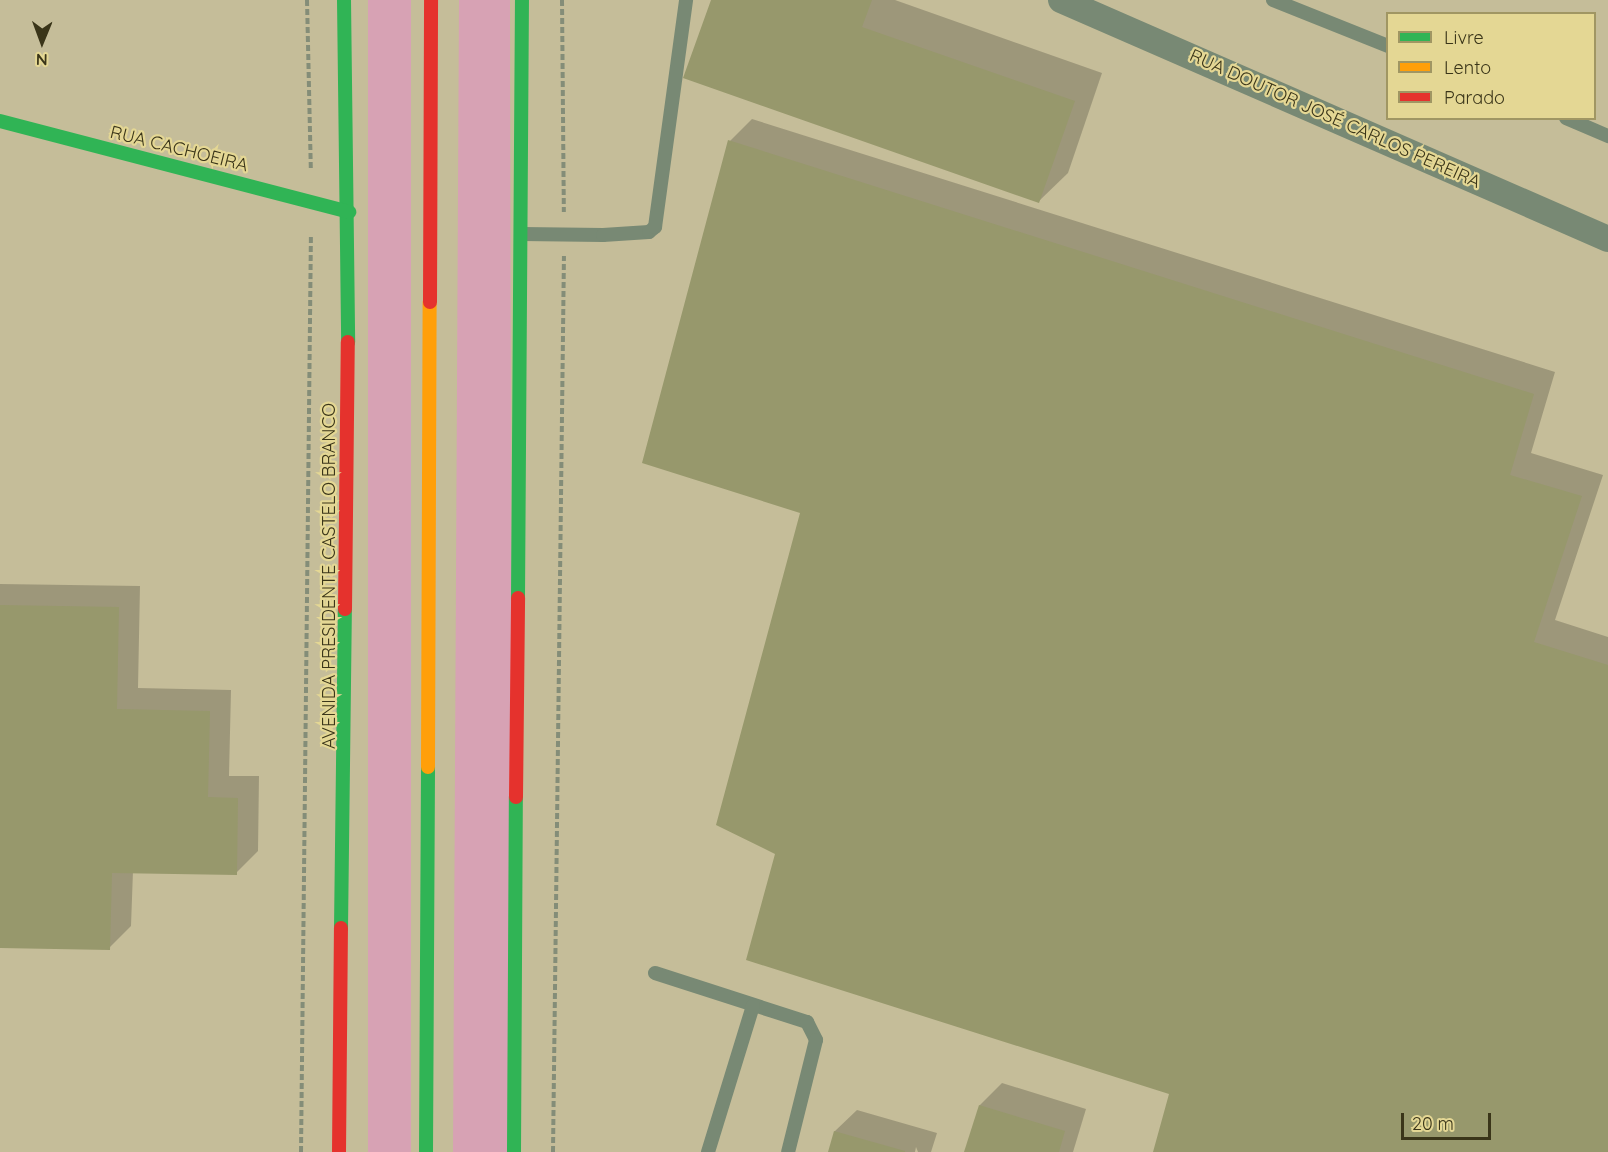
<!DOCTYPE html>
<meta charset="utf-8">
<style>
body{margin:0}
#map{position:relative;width:1608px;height:1152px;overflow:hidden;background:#c5bd99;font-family:Quicksand,sans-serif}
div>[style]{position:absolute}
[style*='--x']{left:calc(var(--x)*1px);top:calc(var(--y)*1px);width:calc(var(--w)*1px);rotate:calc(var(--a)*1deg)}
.green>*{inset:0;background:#d7a2b4;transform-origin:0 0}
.shadow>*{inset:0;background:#0003}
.building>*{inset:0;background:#97986c}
.path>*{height:4px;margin-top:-2px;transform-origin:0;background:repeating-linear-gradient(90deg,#848d78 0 6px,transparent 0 9px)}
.lane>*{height:14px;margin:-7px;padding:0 7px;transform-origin:7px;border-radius:7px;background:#788974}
.street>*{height:26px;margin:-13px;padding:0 13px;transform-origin:13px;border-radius:13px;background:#788974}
.fast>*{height:14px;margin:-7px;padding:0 7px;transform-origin:7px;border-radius:7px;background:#30b455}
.slow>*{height:14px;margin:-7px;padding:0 7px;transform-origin:7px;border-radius:7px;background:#ff9f0a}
.jam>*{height:14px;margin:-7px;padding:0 7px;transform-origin:7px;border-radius:7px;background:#e5322d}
span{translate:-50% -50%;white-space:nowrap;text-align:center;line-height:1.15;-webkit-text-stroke:4.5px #e4d794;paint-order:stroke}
.street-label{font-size:18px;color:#3a3519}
.legend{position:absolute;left:1386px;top:12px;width:210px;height:108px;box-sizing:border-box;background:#e4d794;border:2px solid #a09663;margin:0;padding:8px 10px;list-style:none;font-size:18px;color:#3a3519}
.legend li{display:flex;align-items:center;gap:12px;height:30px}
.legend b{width:30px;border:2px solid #a09663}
.north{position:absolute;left:12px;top:12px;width:60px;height:60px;-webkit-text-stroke:4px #e4d794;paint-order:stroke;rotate:181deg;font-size:16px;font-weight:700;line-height:24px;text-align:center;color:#3a3519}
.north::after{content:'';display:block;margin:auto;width:21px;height:27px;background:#3a3519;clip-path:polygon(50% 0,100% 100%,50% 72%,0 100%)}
.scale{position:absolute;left:1401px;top:1113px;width:90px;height:27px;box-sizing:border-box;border:3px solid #3a3519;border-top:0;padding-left:8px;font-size:18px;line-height:21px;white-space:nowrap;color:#3a3519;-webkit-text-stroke:4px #e4d794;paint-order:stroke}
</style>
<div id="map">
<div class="green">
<i style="left:368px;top:0;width:43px;height:1152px"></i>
<i style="clip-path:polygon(459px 0,510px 0,513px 1152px,453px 1152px)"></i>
</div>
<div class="shadow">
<i style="clip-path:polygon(712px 0,895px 0,1102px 73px,1068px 173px,1039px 201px)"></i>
<i style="clip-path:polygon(752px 119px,1555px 372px,1531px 453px,1603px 475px,1555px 620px,1608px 637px,1608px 1152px,1155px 1152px,1171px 1093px,777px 853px,802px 512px,730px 141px)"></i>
<i style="clip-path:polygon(0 584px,140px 586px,138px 688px,231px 690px,229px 776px,259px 776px,258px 851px,236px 873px,133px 871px,131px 926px,109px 948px,0 946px)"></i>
<i style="clip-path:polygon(1002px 1083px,1086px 1109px,1073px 1152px,966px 1152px,980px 1105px)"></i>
<i style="clip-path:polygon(857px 1110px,937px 1133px,931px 1152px,918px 1152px,916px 1147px,915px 1152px,829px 1152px,835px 1131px)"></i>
</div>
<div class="building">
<i style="clip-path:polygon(711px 0,872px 0,862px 27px,1075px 101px,1039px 203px,683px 78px)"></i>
<i style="clip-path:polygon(728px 140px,1534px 394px,1510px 475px,1582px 496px,1534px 642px,1608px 665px,1608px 1152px,1153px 1152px,1169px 1094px,746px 960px,775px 854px,716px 825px,800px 513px,642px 463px)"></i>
<i style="clip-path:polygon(0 605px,119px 607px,117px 709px,210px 711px,208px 797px,238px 798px,237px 875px,112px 873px,110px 950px,0 948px)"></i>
<i style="clip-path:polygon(979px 1105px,1065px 1131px,1059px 1152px,964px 1152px)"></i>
<i style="clip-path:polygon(834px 1131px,905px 1151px,905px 1152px,828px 1152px)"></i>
</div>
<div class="path">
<i style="--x:307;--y:0;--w:170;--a:88.7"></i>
<i style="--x:562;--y:0;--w:212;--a:89.5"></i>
<i style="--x:301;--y:1152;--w:917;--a:-89.38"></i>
<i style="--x:553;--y:1152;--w:896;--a:-89.3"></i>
</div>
<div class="lane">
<i style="--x:1273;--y:0;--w:124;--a:21.8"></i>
<i style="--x:1566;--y:118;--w:46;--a:23.2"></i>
<i style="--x:522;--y:234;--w:81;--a:0.7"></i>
<i style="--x:603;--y:235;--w:46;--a:-3.7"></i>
<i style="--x:649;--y:232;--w:8;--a:-40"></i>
<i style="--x:655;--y:227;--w:229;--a:-82.2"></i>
<i style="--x:655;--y:973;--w:160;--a:17.9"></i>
<i style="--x:807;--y:1022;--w:20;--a:63"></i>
<i style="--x:816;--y:1040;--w:115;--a:104"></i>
<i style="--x:708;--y:1152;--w:153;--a:-72.9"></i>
</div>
<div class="street">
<i style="--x:1061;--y:0;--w:597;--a:23.6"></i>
</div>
<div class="fast">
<i style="--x:344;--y:0;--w:342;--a:89.3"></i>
<i style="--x:0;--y:121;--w:361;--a:14.6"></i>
<i style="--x:518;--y:598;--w:598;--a:-89.62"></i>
<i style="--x:341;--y:928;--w:319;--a:-89.3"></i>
<i style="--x:426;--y:1152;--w:385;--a:-89.7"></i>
<i style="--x:514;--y:1152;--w:355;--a:-89.7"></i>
</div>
<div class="slow">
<i style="--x:428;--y:767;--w:465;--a:-89.8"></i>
</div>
<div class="jam">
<i style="--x:430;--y:302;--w:302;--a:-89.8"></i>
<i style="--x:345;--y:609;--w:267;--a:-89.4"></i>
<i style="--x:516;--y:797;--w:199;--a:-89.4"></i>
<i style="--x:339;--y:1152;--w:224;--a:-89.5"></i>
</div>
<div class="street-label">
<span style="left:1335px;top:119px;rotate:24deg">RUA DOUTOR JOSÉ CARLOS PEREIRA</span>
<span style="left:179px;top:149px;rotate:14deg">RUA CACHOEIRA</span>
<span style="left:329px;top:576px;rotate:-90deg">AVENIDA PRESIDENTE CASTELO BRANCO</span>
</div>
<ul class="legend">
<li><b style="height:8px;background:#30b455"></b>Livre</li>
<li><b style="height:8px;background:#ff9f0a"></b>Lento</li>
<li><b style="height:8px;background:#e5322d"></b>Parado</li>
</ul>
<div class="north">N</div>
<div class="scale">20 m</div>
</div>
